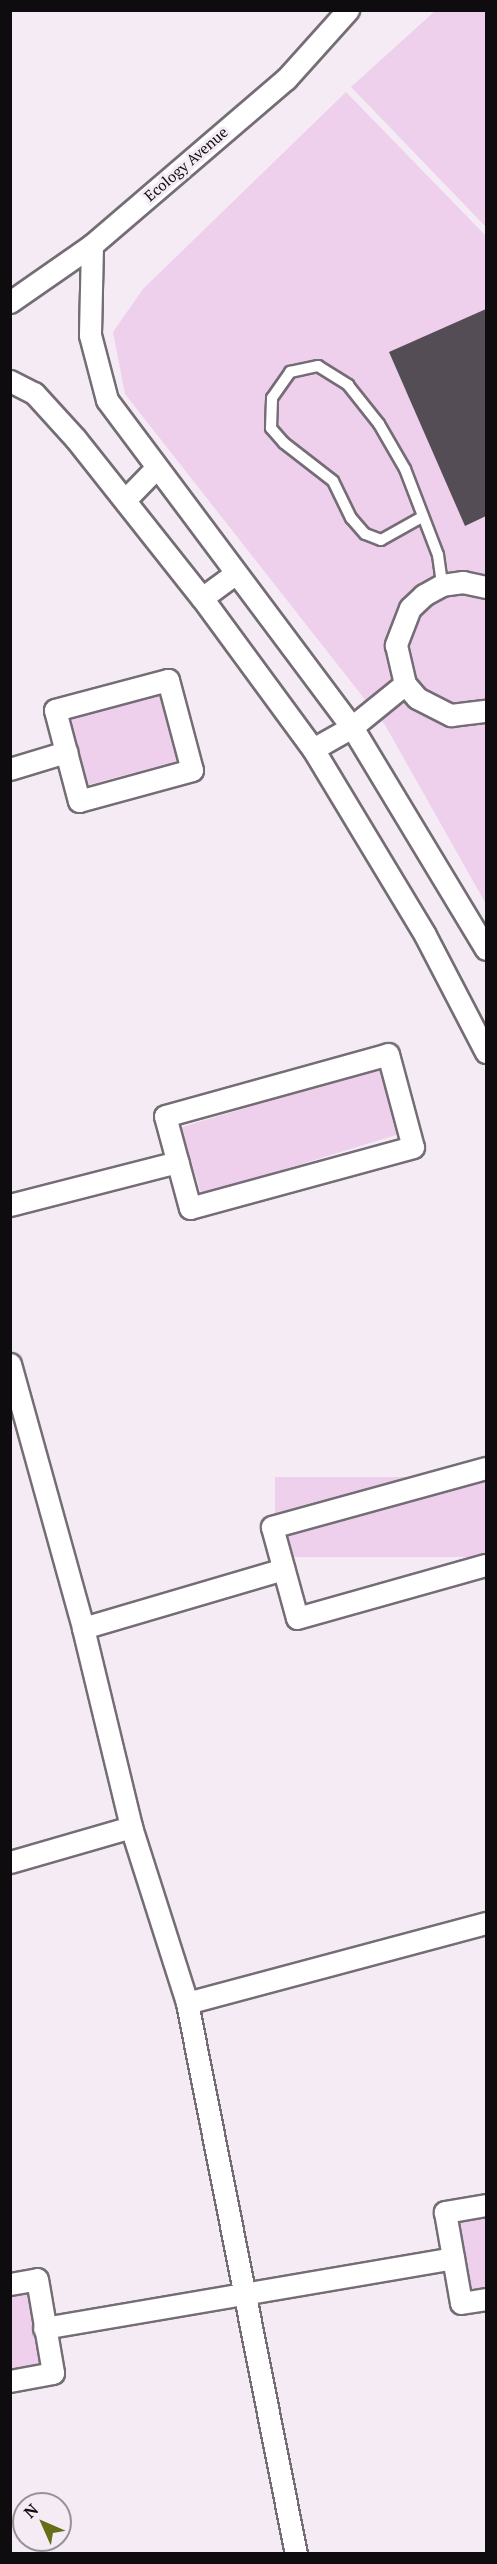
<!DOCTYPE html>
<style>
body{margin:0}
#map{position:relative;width:497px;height:2564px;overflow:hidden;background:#f4ebf4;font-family:"PT Serif",serif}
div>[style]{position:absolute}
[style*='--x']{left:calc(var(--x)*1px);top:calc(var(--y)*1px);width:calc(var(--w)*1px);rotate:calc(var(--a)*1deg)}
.green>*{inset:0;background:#eed0ed;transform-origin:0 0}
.building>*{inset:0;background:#554d55}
.roads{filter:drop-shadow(2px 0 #756d75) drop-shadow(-2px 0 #756d75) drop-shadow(0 2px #756d75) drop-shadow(0 -2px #756d75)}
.lane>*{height:10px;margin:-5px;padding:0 5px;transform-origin:5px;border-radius:5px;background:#fff}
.street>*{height:21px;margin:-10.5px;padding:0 10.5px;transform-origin:10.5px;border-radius:10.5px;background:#fff}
span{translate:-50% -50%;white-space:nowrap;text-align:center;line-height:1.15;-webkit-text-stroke:6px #f4ebf4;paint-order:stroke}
.street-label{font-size:15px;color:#0f0c0f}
.frame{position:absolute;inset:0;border:12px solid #0f0c0f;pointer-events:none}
.north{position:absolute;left:12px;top:2492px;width:60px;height:60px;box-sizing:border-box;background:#f4ebf4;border:2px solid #989298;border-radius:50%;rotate:315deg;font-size:16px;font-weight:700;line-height:24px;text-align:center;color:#0f0c0f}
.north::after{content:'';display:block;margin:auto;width:21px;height:27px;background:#646f18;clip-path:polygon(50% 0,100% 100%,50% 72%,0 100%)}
</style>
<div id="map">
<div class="green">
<i style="clip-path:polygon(435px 11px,486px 11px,486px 227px,351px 87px)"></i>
<i style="clip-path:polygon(346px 92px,486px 236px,486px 904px,385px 725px,125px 394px,113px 332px,143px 289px)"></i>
<i style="left:160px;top:690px;width:73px;height:98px;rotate:75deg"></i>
<i style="left:379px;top:1067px;width:70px;height:207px;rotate:73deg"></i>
<i style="left:486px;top:1477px;width:80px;height:211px;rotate:90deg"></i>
<i style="clip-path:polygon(486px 2211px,486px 2292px,466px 2295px,452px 2218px)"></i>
<i style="clip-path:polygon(32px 2285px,48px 2369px,11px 2376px,11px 2289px)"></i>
</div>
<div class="building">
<i style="clip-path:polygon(486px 309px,486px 516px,465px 526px,389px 352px)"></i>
</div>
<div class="roads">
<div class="lane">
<i style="--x:422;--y:517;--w:47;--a:150.7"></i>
<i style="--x:381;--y:540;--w:17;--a:-159"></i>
<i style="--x:365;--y:534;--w:21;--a:-131"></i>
<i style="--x:351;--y:518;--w:41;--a:-115.9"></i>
<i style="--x:333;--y:481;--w:62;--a:-142.2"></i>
<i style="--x:284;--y:443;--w:20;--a:-131"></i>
<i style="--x:271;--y:428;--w:30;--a:-88"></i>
<i style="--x:272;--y:398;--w:32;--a:-55"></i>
<i style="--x:290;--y:372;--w:29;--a:-12"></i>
<i style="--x:318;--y:366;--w:36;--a:32"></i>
<i style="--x:348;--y:385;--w:50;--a:51.5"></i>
<i style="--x:379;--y:424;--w:52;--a:60"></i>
<i style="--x:405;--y:469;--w:92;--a:69"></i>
<i style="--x:438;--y:555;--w:30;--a:82"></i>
</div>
<div class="street">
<i style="--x:92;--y:245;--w:90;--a:91.3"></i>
<i style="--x:90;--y:335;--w:67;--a:75.3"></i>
<i style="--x:107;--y:400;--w:409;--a:53.2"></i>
<i style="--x:352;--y:727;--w:259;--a:58.9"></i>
<i style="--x:10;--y:302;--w:100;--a:-34.8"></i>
<i style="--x:92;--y:245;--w:255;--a:-40.6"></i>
<i style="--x:286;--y:79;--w:93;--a:-48.1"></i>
<i style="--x:10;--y:381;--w:27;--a:27"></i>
<i style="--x:34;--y:393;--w:61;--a:47.7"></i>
<i style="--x:75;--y:438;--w:204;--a:51.6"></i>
<i style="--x:202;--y:598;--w:187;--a:53.7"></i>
<i style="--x:313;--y:749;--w:217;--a:58.9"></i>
<i style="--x:425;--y:935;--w:132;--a:62.5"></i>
<i style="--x:125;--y:500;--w:45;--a:-45.9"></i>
<i style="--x:486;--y:587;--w:24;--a:-168"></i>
<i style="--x:463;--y:582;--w:21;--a:172"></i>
<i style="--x:442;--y:585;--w:21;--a:151"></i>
<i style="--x:424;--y:595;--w:19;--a:137"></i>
<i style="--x:410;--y:608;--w:40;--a:111"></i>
<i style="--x:396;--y:645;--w:40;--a:77"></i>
<i style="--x:405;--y:684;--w:18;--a:49"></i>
<i style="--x:417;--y:698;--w:38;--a:27"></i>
<i style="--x:451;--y:715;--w:35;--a:-7"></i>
<i style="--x:202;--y:598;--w:42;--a:-36.3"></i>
<i style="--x:168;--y:680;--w:93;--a:75.1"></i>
<i style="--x:192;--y:770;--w:117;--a:164.7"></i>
<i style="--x:79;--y:801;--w:94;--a:-104.8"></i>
<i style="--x:55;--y:710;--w:117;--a:-14.9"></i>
<i style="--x:313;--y:749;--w:45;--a:-29.4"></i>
<i style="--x:352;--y:727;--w:68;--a:-39.1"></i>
<i style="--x:10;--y:769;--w:59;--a:-16.9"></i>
<i style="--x:388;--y:1054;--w:96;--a:75"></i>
<i style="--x:413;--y:1147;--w:231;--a:164.7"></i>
<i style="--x:190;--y:1208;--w:95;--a:-105.2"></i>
<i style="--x:165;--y:1116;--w:231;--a:-15.5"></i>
<i style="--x:10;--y:1205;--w:173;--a:-14.4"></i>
<i style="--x:10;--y:1364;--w:274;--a:74.5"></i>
<i style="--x:83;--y:1628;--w:205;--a:76.4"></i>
<i style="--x:131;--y:1827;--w:185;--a:72.3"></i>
<i style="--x:187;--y:2003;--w:562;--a:78.81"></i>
<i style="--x:486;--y:1468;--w:222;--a:164.6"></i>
<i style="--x:272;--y:1527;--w:94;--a:74.6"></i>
<i style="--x:297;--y:1618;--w:196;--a:-15.7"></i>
<i style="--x:83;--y:1628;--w:209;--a:-16.4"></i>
<i style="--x:10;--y:1862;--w:126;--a:-16.1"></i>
<i style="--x:187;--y:2003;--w:310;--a:-15"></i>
<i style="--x:486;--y:2205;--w:42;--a:170.3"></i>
<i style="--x:445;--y:2212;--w:92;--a:80"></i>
<i style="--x:461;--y:2303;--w:25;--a:-9"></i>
<i style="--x:10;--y:2284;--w:27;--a:-10"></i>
<i style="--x:37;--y:2279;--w:95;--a:80.3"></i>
<i style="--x:53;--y:2373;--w:44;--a:169.5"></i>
<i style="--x:44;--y:2328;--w:415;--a:-9.7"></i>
</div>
</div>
<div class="street-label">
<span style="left:186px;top:164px;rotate:-41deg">Ecology Avenue</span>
</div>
<div class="frame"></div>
<div class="north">N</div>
</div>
